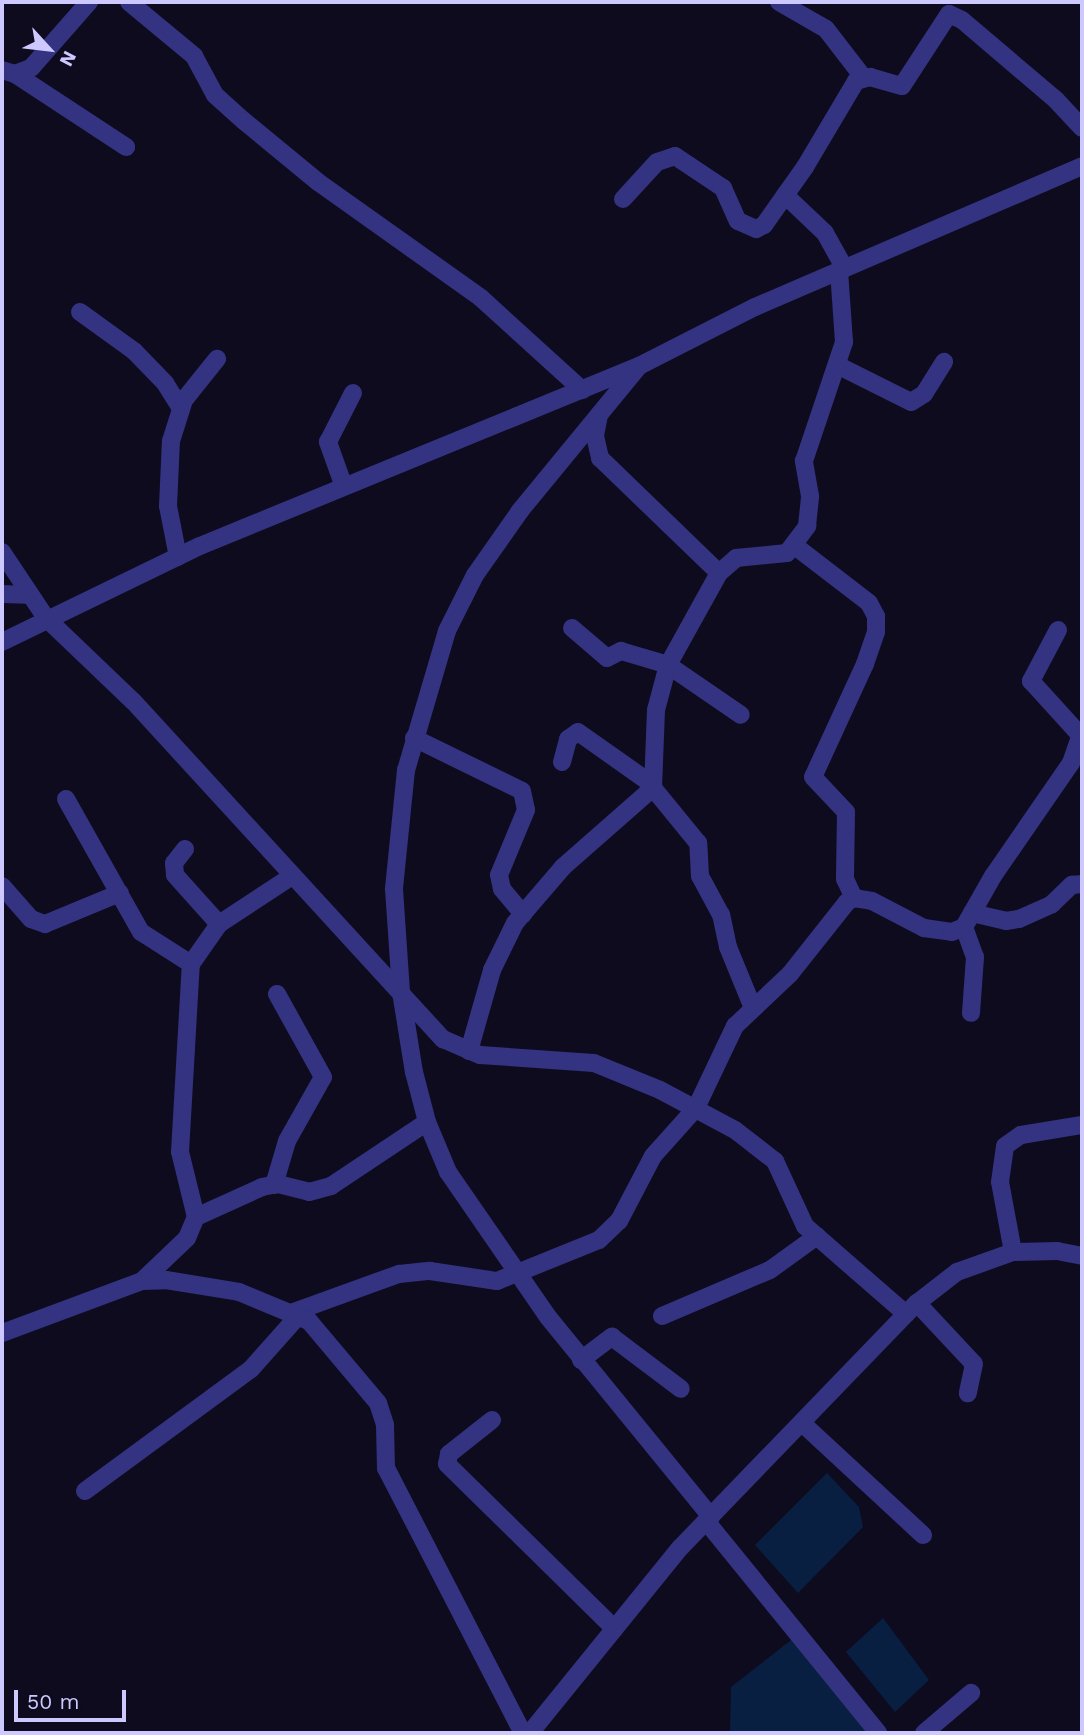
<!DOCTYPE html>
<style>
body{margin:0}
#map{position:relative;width:1084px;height:1735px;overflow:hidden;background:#0e0b1f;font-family:"Work Sans",sans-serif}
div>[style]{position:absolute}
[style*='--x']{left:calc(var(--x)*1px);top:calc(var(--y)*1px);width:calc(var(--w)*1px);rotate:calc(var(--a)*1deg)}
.water>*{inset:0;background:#081f41}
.minor>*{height:18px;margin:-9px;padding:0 9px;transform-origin:9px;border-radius:9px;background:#333381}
span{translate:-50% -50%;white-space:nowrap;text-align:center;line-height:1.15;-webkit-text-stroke:5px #0e0b1f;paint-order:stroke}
.frame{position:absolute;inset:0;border:4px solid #cdc9ff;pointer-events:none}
.north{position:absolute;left:14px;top:14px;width:70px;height:70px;-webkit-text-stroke:5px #0e0b1f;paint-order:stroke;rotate:117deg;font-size:19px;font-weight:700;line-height:28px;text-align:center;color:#cdc9ff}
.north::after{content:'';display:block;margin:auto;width:24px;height:32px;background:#cdc9ff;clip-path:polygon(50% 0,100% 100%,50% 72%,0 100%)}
.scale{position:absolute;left:14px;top:1690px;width:112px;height:32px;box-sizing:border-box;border:4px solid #cdc9ff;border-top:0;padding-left:9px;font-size:21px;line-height:24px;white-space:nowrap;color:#cdc9ff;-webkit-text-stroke:5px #0e0b1f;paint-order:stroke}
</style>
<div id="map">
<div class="water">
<i style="clip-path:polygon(827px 1473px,859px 1507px,863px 1527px,798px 1593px,755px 1545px)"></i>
<i style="clip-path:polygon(883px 1618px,929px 1680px,895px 1712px,846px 1652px)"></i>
<i style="clip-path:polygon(795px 1637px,871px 1733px,730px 1733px,731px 1687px)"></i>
</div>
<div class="minor">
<i style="--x:129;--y:2;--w:85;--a:39.7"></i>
<i style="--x:194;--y:56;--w:44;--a:61.7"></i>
<i style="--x:215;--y:95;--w:39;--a:42"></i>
<i style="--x:244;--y:121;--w:96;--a:39.5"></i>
<i style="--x:318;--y:182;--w:200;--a:35.4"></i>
<i style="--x:481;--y:298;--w:137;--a:42.3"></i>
<i style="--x:779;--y:2;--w:54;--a:29.9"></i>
<i style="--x:826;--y:29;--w:61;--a:52.4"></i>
<i style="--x:2;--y:70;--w:14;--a:17"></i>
<i style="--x:15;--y:74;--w:17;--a:-21"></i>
<i style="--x:31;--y:68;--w:88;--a:-48.7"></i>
<i style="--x:15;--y:74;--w:133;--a:33.3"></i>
<i style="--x:785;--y:195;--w:55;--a:43.5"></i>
<i style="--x:825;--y:233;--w:39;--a:61"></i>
<i style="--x:623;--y:199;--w:50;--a:-47.4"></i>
<i style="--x:657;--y:162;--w:19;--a:-18"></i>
<i style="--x:675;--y:156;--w:58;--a:33.7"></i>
<i style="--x:723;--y:188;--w:36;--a:66"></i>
<i style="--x:738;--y:221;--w:20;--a:24"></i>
<i style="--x:756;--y:229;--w:9;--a:-27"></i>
<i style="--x:764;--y:225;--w:71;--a:-54.7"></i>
<i style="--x:805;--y:167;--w:100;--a:-59.3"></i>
<i style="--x:856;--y:81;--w:15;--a:-16"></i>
<i style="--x:870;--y:77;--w:33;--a:16"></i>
<i style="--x:902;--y:86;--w:86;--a:-56.9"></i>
<i style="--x:949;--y:14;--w:14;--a:25"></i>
<i style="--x:962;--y:20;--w:123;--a:40.4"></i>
<i style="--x:1056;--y:100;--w:38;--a:47"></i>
<i style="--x:80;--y:312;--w:67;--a:35.8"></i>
<i style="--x:134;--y:351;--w:45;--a:45.9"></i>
<i style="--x:165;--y:383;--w:28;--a:58"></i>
<i style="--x:639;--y:366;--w:188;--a:129.4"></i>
<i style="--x:520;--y:511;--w:78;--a:125.1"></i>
<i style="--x:475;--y:575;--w:63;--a:116.6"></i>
<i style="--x:447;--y:631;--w:145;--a:106.4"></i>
<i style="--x:406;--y:770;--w:120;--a:95.8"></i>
<i style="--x:394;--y:889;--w:103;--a:86.1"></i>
<i style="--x:401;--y:992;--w:81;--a:80.8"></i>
<i style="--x:414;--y:1072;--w:52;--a:75.4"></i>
<i style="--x:427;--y:1122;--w:54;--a:67.2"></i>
<i style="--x:448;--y:1172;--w:176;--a:55.4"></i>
<i style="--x:548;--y:1317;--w:258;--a:50.8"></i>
<i style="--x:839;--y:366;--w:80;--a:26.6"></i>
<i style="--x:911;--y:402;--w:15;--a:-32"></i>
<i style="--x:924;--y:394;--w:38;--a:-58"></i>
<i style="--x:599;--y:415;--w:21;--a:101"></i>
<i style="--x:595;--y:436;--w:23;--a:77"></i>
<i style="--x:600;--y:458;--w:165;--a:44"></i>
<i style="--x:343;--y:484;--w:45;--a:-109.7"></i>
<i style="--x:328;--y:442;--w:55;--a:-63"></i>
<i style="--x:795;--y:546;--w:93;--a:37.6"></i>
<i style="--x:869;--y:603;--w:15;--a:62"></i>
<i style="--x:876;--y:616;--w:16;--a:90"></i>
<i style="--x:876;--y:632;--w:34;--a:109"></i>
<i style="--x:865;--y:664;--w:124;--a:114.7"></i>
<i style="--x:813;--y:777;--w:48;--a:46.7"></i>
<i style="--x:846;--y:812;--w:67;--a:90.9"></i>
<i style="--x:845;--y:879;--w:21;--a:65"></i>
<i style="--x:2;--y:552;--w:79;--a:56.3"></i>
<i style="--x:46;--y:618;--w:120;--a:43.7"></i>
<i style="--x:133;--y:701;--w:459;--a:47.5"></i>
<i style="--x:443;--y:1039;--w:40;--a:23.4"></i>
<i style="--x:480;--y:1055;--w:114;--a:4"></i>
<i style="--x:594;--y:1063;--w:71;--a:22.2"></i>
<i style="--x:660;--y:1090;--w:85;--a:28.1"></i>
<i style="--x:735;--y:1130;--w:51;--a:37.8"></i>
<i style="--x:775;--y:1161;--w:72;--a:65.2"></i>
<i style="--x:805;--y:1226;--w:134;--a:41.1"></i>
<i style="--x:178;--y:557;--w:52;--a:-101.1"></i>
<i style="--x:168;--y:506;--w:65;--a:-87.4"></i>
<i style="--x:171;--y:441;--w:43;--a:-72.4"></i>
<i style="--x:184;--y:400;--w:53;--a:-51.2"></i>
<i style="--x:2;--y:594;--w:25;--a:2"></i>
<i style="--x:572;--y:628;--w:46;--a:40.6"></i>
<i style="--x:607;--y:658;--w:16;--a:-27"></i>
<i style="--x:621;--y:651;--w:49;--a:16.6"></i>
<i style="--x:668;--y:665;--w:88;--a:34.4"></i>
<i style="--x:1058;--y:630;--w:58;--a:117.9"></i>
<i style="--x:1031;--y:681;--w:73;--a:47.8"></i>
<i style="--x:2;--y:642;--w:220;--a:-25.9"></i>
<i style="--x:200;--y:546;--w:474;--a:-22.3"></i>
<i style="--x:639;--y:366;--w:130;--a:-27"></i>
<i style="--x:755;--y:307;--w:356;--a:-23.3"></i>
<i style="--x:414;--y:738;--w:120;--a:26.1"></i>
<i style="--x:522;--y:791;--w:19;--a:78"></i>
<i style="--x:526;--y:810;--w:70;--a:112.6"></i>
<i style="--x:499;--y:875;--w:14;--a:78"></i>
<i style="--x:502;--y:889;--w:33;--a:50"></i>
<i style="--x:562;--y:762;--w:24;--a:-75"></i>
<i style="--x:568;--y:739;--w:12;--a:-35"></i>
<i style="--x:578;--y:732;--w:92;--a:35.2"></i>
<i style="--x:66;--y:799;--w:153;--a:60.6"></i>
<i style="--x:141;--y:932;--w:59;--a:32.6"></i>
<i style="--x:185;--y:849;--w:18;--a:128"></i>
<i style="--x:174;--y:863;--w:12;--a:85"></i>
<i style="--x:175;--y:875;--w:66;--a:48.1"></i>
<i style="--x:2;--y:886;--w:44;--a:48.7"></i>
<i style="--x:31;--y:919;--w:15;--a:20"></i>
<i style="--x:45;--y:924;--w:81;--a:-22.5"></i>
<i style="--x:972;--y:913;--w:35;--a:13"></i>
<i style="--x:1006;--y:921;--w:13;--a:-9"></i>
<i style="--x:1019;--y:919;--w:36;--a:-24"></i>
<i style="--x:1052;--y:904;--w:28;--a:-44"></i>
<i style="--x:1072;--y:885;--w:10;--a:-6"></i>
<i style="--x:964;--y:927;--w:32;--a:70"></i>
<i style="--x:975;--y:957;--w:56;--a:94.1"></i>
<i style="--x:753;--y:1008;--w:66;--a:-112.3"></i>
<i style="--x:728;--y:947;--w:33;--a:-102"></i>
<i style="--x:721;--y:915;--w:44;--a:-118.3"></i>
<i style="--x:700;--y:876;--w:33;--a:-93"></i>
<i style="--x:698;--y:843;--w:71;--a:-129.3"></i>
<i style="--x:653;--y:788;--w:78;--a:-87.8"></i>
<i style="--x:656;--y:710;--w:47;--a:-75.1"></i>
<i style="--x:668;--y:665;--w:105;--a:-61"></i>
<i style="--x:719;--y:573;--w:23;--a:-41"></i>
<i style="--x:736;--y:558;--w:51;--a:-5.6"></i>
<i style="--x:787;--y:553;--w:34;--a:-53"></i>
<i style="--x:807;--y:526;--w:30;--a:-84"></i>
<i style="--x:810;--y:496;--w:36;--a:-100"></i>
<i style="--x:804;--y:461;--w:126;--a:-71.4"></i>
<i style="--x:844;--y:342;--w:72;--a:-94"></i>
<i style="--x:469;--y:1051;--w:84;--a:-74.1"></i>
<i style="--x:492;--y:970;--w:52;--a:-63.9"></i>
<i style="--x:515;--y:923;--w:74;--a:-49.4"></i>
<i style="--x:563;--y:867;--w:120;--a:-41.3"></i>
<i style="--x:274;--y:1185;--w:46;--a:-73.5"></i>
<i style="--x:287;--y:1141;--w:73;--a:-60.6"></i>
<i style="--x:323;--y:1077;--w:95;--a:-119"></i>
<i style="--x:196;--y:1217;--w:72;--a:-24.4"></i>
<i style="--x:262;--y:1187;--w:16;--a:-11"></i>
<i style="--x:278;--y:1184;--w:32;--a:14"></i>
<i style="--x:309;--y:1192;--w:23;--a:-15"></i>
<i style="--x:331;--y:1186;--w:115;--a:-33.7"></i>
<i style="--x:1013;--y:1252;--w:71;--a:-100.5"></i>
<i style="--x:1000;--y:1182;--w:36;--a:-82"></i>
<i style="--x:1005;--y:1146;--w:19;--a:-35"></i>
<i style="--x:1021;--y:1135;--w:62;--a:-9.3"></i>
<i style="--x:142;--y:1281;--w:62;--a:-43.7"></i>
<i style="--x:187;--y:1238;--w:23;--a:-67"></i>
<i style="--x:196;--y:1217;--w:67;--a:-103.8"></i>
<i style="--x:180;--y:1152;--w:188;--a:-86.7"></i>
<i style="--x:191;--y:964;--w:49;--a:-55"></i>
<i style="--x:219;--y:924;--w:87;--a:-33.3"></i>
<i style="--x:917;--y:1303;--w:83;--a:46.9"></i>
<i style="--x:974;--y:1364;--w:30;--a:102"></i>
<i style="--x:291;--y:1313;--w:115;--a:-19.9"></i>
<i style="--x:399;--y:1274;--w:31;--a:-6"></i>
<i style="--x:430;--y:1271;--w:68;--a:8.5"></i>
<i style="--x:497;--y:1281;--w:110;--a:-21.9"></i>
<i style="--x:599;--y:1240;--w:28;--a:-44"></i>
<i style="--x:619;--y:1221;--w:73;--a:-62.4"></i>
<i style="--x:653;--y:1156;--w:64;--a:-48.1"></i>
<i style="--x:696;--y:1108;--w:91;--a:-64.6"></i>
<i style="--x:735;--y:1026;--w:76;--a:-43.4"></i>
<i style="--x:790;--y:974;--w:92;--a:-51.6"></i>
<i style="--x:847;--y:902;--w:8;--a:-30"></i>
<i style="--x:854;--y:898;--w:18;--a:9"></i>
<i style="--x:872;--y:901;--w:59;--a:27.4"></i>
<i style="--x:924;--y:928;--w:28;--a:8"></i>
<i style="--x:952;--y:932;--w:13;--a:-23"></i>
<i style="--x:964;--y:927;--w:59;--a:-60.4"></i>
<i style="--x:993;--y:876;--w:137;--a:-55.4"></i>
<i style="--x:1071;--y:763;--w:34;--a:-71"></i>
<i style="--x:662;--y:1316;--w:117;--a:-23.1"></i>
<i style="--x:770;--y:1270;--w:58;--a:-35.9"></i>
<i style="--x:2;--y:1333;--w:149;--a:-20.4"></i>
<i style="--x:142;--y:1281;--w:24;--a:-2"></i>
<i style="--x:166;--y:1280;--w:74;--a:9.3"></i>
<i style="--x:239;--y:1292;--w:76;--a:22.5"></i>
<i style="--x:309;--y:1321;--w:107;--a:49.9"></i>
<i style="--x:378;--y:1403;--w:23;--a:72"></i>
<i style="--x:385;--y:1425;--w:43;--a:88.7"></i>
<i style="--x:386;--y:1468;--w:298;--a:62.7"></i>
<i style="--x:581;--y:1360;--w:39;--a:-37"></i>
<i style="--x:612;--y:1337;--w:86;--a:37"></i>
<i style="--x:492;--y:1420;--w:55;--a:141.7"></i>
<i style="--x:449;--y:1454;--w:10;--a:101"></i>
<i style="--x:447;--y:1464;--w:235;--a:44.5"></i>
<i style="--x:802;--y:1423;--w:165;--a:42.8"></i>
<i style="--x:85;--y:1491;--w:206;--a:-36.3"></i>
<i style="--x:251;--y:1369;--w:71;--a:-48.4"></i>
<i style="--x:706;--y:1521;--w:273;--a:50.9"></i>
<i style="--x:530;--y:1733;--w:238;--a:-51"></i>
<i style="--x:680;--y:1548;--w:341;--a:-46"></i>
<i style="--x:917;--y:1303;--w:51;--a:-37.8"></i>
<i style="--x:957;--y:1272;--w:59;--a:-19.7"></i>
<i style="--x:1013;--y:1252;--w:44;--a:-1.3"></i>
<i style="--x:1057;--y:1251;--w:25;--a:11"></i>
<i style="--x:924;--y:1733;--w:62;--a:-40.4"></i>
</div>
<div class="frame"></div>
<div class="north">N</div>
<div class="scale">50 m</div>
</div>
